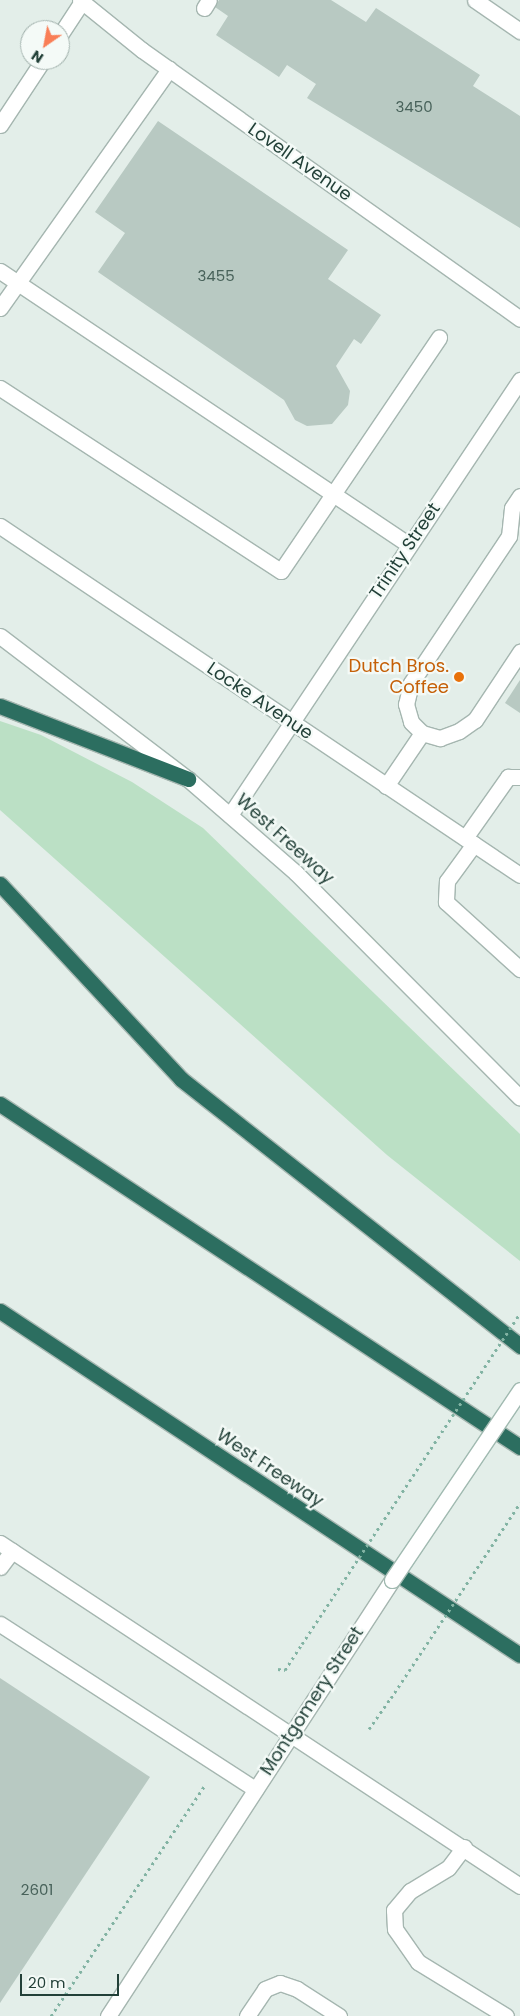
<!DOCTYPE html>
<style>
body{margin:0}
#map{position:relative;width:520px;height:2016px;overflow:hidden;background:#e3eee9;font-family:Poppins,sans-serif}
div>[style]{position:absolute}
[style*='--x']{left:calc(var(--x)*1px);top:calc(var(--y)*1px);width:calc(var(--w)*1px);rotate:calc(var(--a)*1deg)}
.green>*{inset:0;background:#bbe0c5}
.building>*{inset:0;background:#b8c9c2}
.path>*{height:3px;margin-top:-1.5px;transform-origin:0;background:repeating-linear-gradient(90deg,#82b3a3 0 2.5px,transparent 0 6.5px)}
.roads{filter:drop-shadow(1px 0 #a5b6b0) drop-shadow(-1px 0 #a5b6b0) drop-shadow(0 1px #a5b6b0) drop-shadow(0 -1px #a5b6b0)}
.service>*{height:15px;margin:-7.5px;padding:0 7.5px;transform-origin:7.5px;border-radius:7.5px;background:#fff}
.minor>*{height:15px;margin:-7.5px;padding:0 7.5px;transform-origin:7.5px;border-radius:7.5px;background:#fff}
.secondary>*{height:15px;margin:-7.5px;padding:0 7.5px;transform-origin:7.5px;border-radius:7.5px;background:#fff}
.motorway>*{height:15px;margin:-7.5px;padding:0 7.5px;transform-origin:7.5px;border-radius:7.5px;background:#2c6e60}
.path-bridge>*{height:3px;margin-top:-1.5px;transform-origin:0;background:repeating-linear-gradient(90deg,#82b3a3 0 2.5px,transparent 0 6.5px)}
.bridges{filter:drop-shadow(1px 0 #a1bab1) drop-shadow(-1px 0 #a1bab1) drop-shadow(0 1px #a1bab1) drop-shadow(0 -1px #a1bab1)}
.secondary-bridge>*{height:15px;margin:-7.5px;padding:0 7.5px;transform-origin:7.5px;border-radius:7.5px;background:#fff}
.dots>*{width:14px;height:14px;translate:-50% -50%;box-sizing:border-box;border:2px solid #f4faf7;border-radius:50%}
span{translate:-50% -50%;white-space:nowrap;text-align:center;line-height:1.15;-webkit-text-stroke:4.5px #f4faf7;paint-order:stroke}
.number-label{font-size:15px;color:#48625a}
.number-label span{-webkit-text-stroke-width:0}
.street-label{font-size:18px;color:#224038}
.food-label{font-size:18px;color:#c56008}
.right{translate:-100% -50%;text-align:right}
.north{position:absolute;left:20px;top:20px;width:50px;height:50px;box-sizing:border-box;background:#f4faf7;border:1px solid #a0b0ab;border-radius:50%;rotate:213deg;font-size:14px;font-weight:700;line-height:20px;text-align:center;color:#224038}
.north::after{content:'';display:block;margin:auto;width:18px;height:22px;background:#f97e56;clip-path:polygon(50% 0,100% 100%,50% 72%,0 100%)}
.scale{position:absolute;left:20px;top:1974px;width:99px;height:22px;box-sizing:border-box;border:2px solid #224038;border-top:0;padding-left:6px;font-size:15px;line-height:18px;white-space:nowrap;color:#224038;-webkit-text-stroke:4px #f4faf7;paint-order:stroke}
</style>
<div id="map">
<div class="green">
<i style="clip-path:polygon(0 721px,41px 735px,132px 782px,203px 828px,520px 1134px,520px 1261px,387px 1155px,0 810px)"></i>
</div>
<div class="building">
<i style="clip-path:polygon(219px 0,331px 0,366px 22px,376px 8px,480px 75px,473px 86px,520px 116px,520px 228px,307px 98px,316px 84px,287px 65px,279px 77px,216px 35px,228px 16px,215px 7px)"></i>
<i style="clip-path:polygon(158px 121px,348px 250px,328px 279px,381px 315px,361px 344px,354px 339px,336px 366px,350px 391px,348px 405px,332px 424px,307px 426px,295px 420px,284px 400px,98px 272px,125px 233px,95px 212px)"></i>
<i style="clip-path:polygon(520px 680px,520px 713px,505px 703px)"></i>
<i style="clip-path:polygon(0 1678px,150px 1777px,0 2003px)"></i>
</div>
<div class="path">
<i style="--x:278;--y:1669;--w:7;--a:8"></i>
<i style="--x:285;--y:1670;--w:31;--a:-57"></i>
<i style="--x:369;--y:1729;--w:38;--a:-55"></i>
<i style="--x:51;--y:2016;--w:279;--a:-56.3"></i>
</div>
<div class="roads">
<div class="service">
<i style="--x:475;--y:0;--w:55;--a:34.6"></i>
<i style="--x:204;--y:8;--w:9;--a:-58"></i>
<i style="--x:0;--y:271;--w:492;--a:33.8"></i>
<i style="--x:0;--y:308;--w:293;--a:-54.7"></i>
<i style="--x:0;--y:388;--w:335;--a:33.1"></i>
<i style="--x:281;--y:571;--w:282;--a:-55.9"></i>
<i style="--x:520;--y:496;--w:14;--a:124"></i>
<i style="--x:512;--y:508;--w:28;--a:96"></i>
<i style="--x:509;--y:536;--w:177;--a:123.7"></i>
<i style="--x:411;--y:683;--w:22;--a:103"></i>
<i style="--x:406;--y:704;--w:19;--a:74"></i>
<i style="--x:411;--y:722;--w:16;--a:45"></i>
<i style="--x:422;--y:733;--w:19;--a:16"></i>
<i style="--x:440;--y:738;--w:20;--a:-20"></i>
<i style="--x:459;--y:731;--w:19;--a:-35"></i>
<i style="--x:475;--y:720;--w:82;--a:-56.5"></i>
<i style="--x:386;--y:786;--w:64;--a:-55.8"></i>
<i style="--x:465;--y:838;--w:75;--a:-54.8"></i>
<i style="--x:508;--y:777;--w:12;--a:0"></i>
<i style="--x:474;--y:844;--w:46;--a:126.1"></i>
<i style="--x:447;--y:881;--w:21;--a:93"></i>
<i style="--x:446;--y:902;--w:100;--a:42.2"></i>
<i style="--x:0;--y:1567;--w:20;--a:-53"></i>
<i style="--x:0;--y:1624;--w:304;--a:32.9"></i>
<i style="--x:247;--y:2016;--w:32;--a:-56"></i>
<i style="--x:265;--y:1989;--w:16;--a:-22"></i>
<i style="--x:280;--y:1983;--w:18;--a:19"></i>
<i style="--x:297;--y:1989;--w:50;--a:32.7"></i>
</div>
<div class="minor">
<i style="--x:60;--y:35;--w:42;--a:-56.7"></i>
<i style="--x:0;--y:125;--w:78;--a:-56.5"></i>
<i style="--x:0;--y:526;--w:626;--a:33.87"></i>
<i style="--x:230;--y:815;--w:523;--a:-56.31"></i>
<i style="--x:464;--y:1847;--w:26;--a:127"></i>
<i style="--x:448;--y:1868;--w:44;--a:148.8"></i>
<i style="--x:410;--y:1891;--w:25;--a:130"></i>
<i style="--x:394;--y:1910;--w:19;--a:87"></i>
<i style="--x:395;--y:1929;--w:40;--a:55.1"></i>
<i style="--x:418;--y:1962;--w:103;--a:31.5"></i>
</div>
<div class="secondary">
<i style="--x:80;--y:0;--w:80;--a:38.9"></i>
<i style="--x:142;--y:50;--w:464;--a:35.4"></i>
<i style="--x:0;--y:636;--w:236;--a:37.3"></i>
<i style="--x:188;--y:779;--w:143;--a:41"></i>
<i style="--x:296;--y:873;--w:317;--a:45.1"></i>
<i style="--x:0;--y:1543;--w:623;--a:33.41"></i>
<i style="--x:108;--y:2016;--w:520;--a:-56.92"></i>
</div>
<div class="motorway">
<i style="--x:0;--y:706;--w:202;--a:21.2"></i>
<i style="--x:0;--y:884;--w:266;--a:47.1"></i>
<i style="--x:181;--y:1079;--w:432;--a:38.2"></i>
<i style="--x:0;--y:1104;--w:623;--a:33.41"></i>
<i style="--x:0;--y:1311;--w:623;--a:33.49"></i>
</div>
</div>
<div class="path-bridge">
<i style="--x:302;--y:1644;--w:396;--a:-56.6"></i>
<i style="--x:391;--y:1698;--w:234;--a:-56.5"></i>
</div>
<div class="bridges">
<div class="secondary-bridge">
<i style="--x:392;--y:1580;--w:229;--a:-56"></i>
</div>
</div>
<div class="dots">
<i style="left:459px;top:677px;background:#e8710a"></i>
</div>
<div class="number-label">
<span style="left:414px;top:107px">3450</span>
<span style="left:216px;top:276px">3455</span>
<span style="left:37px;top:1890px">2601</span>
</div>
<div class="street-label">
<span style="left:300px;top:162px;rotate:35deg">Lovell Avenue</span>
<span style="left:405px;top:551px;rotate:-56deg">Trinity Street</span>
<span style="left:260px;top:701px;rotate:34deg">Locke Avenue</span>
<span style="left:285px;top:839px;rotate:42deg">West Freeway</span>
<span style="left:270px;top:1468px;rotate:34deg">West Freeway</span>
<span style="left:312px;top:1701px;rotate:-57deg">Montgomery Street</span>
</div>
<div class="food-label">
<span class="right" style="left:449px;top:677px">Dutch Bros.<br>Coffee</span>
</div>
<div class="north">N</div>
<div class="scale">20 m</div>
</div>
